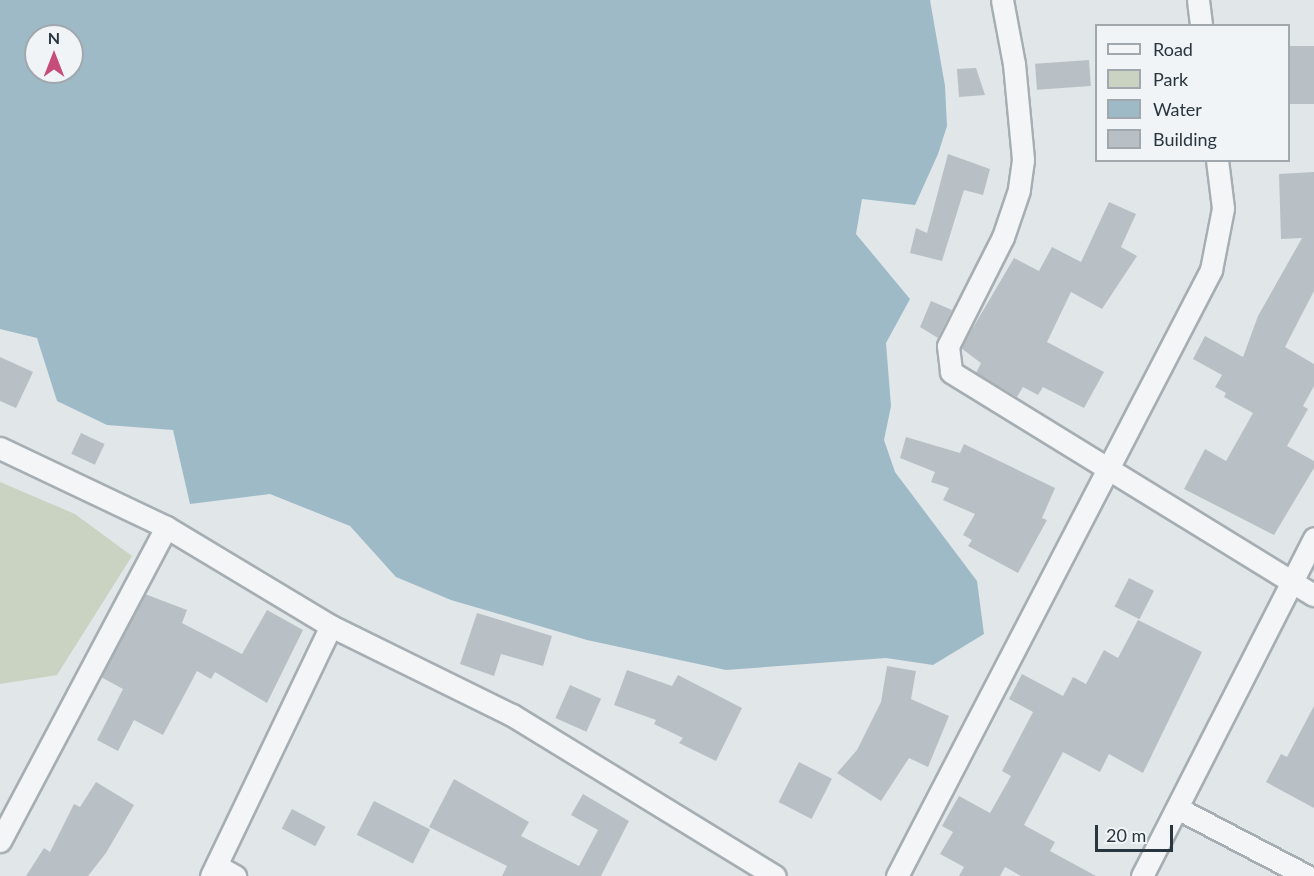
<!DOCTYPE html>
<style>
body{margin:0}
#map{position:relative;width:1314px;height:876px;overflow:hidden;background:#e1e6e9;font-family:Lato,sans-serif}
div>[style]{position:absolute}
[style*='--x']{left:calc(var(--x)*1px);top:calc(var(--y)*1px);width:calc(var(--w)*1px);rotate:calc(var(--a)*1deg)}
.green>*{inset:0;background:#cad2c2}
.water>*{inset:0;background:#9ebac7}
.building>*{inset:0;background:#b8c0c5;transform-origin:0 0}
.roads{filter:drop-shadow(2px 0 #a6aeb3) drop-shadow(-2px 0 #a6aeb3) drop-shadow(0 2px #a6aeb3) drop-shadow(0 -2px #a6aeb3)}
.minor>*{height:21px;margin:-10.5px;padding:0 10.5px;transform-origin:10.5px;border-radius:10.5px;background:#f3f5f7}
span{translate:-50% -50%;white-space:nowrap;text-align:center;line-height:1.15;-webkit-text-stroke:5px #f0f4f6;paint-order:stroke}
.legend{position:absolute;left:1095px;top:24px;width:195px;height:138px;box-sizing:border-box;background:#f0f4f6;border:2px solid #a1a8ad;margin:0;padding:8px 10px;list-style:none;font-size:18px;color:#2a363f}
.legend li{display:flex;align-items:center;gap:12px;height:30px}
.legend b{width:30px;border:2px solid #a1a8ad}
.north{position:absolute;left:24px;top:24px;width:60px;height:60px;box-sizing:border-box;background:#f0f4f6;border:2px solid #a1a8ad;border-radius:50%;rotate:0deg;font-size:16px;font-weight:700;line-height:24px;text-align:center;color:#2a363f}
.north::after{content:'';display:block;margin:auto;width:21px;height:27px;background:#c64d78;clip-path:polygon(50% 0,100% 100%,50% 72%,0 100%)}
.scale{position:absolute;left:1095px;top:825px;width:78px;height:27px;box-sizing:border-box;border:3px solid #2a363f;border-top:0;padding-left:8px;font-size:18px;line-height:21px;white-space:nowrap;color:#2a363f;-webkit-text-stroke:4px #f0f4f6;paint-order:stroke}
</style>
<div id="map">
<div class="green">
<i style="clip-path:polygon(0 482px,75px 514px,132px 556px,57px 675px,0 684px)"></i>
</div>
<div class="water">
<i style="clip-path:polygon(evenodd,0 0,930px 0,945px 86px,947px 126px,938px 154px,915px 205px,862px 199px,856px 234px,910px 299px,886px 343px,891px 406px,884px 440px,895px 472px,977px 581px,984px 634px,933px 665px,886px 658px,726px 670px,587px 640px,451px 600px,396px 577px,350px 526px,270px 494px,190px 504px,173px 430px,107px 425px,57px 401px,37px 338px,0 329px,0 0,36px 36px,72px 36px,72px 72px,36px 72px,36px 36px)"></i>
</div>
<div class="building">
<i style="left:1314px;top:46px;width:58px;height:26px;rotate:90deg"></i>
<i style="left:1089px;top:60px;width:26px;height:54px;rotate:86deg"></i>
<i style="clip-path:polygon(976px 68px,985px 95px,959px 97px,957px 69px)"></i>
<i style="clip-path:polygon(948px 154px,990px 169px,983px 195px,964px 190px,942px 261px,910px 253px,916px 228px,927px 233px)"></i>
<i style="clip-path:polygon(1314px 172px,1314px 291px,1285px 347px,1314px 364px,1314px 386px,1303px 406px,1308px 409px,1287px 446px,1314px 461px,1314px 468px,1274px 535px,1184px 489px,1205px 449px,1226px 461px,1253px 413px,1224px 397px,1226px 393px,1215px 387px,1222px 375px,1193px 359px,1205px 336px,1243px 357px,1258px 316px,1302px 238px,1281px 239px,1279px 174px)"></i>
<i style="clip-path:polygon(1109px 202px,1136px 214px,1121px 247px,1137px 256px,1102px 309px,1071px 292px,1047px 342px,1104px 372px,1084px 408px,1043px 387px,1038px 395px,1023px 387px,1017px 397px,976px 373px,981px 363px,961px 348px,1014px 258px,1039px 271px,1052px 247px,1081px 262px)"></i>
<i style="clip-path:polygon(931px 301px,952px 310px,938px 338px,920px 327px)"></i>
<i style="clip-path:polygon(0 357px,33px 372px,16px 408px,0 401px)"></i>
<i style="left:81px;top:433px;width:26px;height:23px;rotate:25deg"></i>
<i style="clip-path:polygon(906px 437px,960px 453px,964px 444px,1055px 488px,1042px 518px,1047px 520px,1018px 573px,968px 546px,972px 540px,963px 535px,975px 514px,943px 500px,949px 488px,931px 482px,935px 472px,900px 458px)"></i>
<i style="left:1129px;top:578px;width:28px;height:32px;rotate:27deg"></i>
<i style="clip-path:polygon(145px 594px,187px 610px,182px 623px,242px 654px,267px 610px,303px 630px,267px 703px,215px 672px,211px 679px,197px 671px,163px 735px,134px 720px,118px 751px,97px 740px,123px 689px,101px 677px)"></i>
<i style="clip-path:polygon(477px 613px,552px 636px,543px 666px,501px 654px,494px 676px,460px 664px)"></i>
<i style="clip-path:polygon(1138px 620px,1202px 652px,1143px 773px,1109px 754px,1100px 772px,1063px 752px,1024px 825px,1055px 842px,1050px 851px,1096px 876px,1021px 876px,1005px 867px,1000px 876px,959px 876px,964px 867px,940px 854px,953px 832px,942px 826px,959px 796px,990px 813px,1011px 776px,1002px 771px,1033px 712px,1009px 699px,1022px 674px,1063px 696px,1073px 677px,1086px 684px,1104px 650px,1118px 658px)"></i>
<i style="clip-path:polygon(887px 666px,916px 671px,911px 699px,949px 716px,928px 767px,909px 758px,881px 801px,837px 773px,857px 750px,881px 702px)"></i>
<i style="clip-path:polygon(627px 670px,672px 686px,678px 675px,742px 708px,716px 761px,679px 743px,683px 738px,654px 724px,656px 720px,614px 705px)"></i>
<i style="left:570px;top:685px;width:34px;height:36px;rotate:24deg"></i>
<i style="clip-path:polygon(1314px 706px,1314px 808px,1266px 782px,1281px 754px,1287px 757px)"></i>
<i style="left:799px;top:762px;width:37px;height:45px;rotate:27deg"></i>
<i style="clip-path:polygon(454px 779px,529px 822px,521px 836px,579px 866px,598px 830px,571px 815px,583px 794px,629px 821px,601px 876px,502px 876px,507px 866px,429px 827px)"></i>
<i style="clip-path:polygon(96px 782px,134px 805px,106px 853px,88px 876px,26px 876px,44px 848px,50px 852px,74px 804px,80px 807px)"></i>
<i style="left:374px;top:801px;width:63px;height:38px;rotate:27deg"></i>
<i style="left:292px;top:809px;width:38px;height:22px;rotate:28deg"></i>
</div>
<div class="roads">
<div class="minor">
<i style="--x:1002;--y:0;--w:65;--a:79.4"></i>
<i style="--x:1014;--y:64;--w:96;--a:84.6"></i>
<i style="--x:1023;--y:160;--w:30;--a:98"></i>
<i style="--x:1019;--y:190;--w:50;--a:108.8"></i>
<i style="--x:1003;--y:237;--w:122;--a:116.8"></i>
<i style="--x:948;--y:346;--w:26;--a:83"></i>
<i style="--x:951;--y:372;--w:426;--a:31.6"></i>
<i style="--x:1198;--y:0;--w:26;--a:83"></i>
<i style="--x:0;--y:448;--w:184;--a:25.4"></i>
<i style="--x:166;--y:527;--w:192;--a:31"></i>
<i style="--x:331;--y:626;--w:202;--a:26.2"></i>
<i style="--x:512;--y:715;--w:308;--a:31.5"></i>
<i style="--x:1177;--y:808;--w:147;--a:27.6"></i>
<i style="--x:0;--y:841;--w:355;--a:-62.1"></i>
<i style="--x:217;--y:866;--w:21;--a:29"></i>
<i style="--x:211;--y:876;--w:277;--a:-64.4"></i>
<i style="--x:897;--y:876;--w:683;--a:-62.61"></i>
<i style="--x:1211;--y:270;--w:63;--a:-79"></i>
<i style="--x:1223;--y:208;--w:48;--a:-97.1"></i>
<i style="--x:1142;--y:876;--w:379;--a:-63"></i>
</div>
</div>
<ul class="legend">
<li><b style="height:8px;background:#f3f5f7"></b>Road</li>
<li><b style="height:16px;background:#cad2c2"></b>Park</li>
<li><b style="height:16px;background:#9ebac7"></b>Water</li>
<li><b style="height:16px;background:#b8c0c5"></b>Building</li>
</ul>
<div class="north">N</div>
<div class="scale">20 m</div>
</div>
